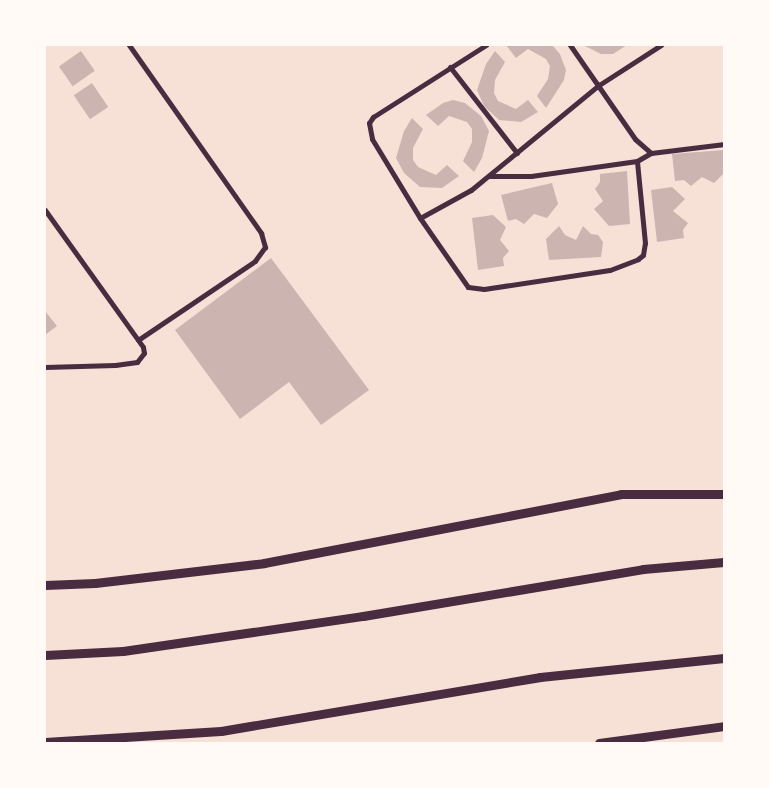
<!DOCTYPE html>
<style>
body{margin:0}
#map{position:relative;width:769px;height:788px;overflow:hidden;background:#f7e1d7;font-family:Merriweather,serif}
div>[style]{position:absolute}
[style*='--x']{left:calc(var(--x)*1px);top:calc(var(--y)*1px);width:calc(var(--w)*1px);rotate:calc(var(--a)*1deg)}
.building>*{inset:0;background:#ccb4b1;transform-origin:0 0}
.minor>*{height:5px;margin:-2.5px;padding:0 2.5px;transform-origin:2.5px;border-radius:2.5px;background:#4a2c40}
.secondary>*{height:9px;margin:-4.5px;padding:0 4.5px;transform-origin:4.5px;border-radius:4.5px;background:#4a2c40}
span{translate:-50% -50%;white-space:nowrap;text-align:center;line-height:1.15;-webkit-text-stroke:5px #fffaf5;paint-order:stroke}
.frame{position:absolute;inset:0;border:46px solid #fffaf5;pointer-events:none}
</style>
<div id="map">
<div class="building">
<i style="clip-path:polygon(506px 45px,552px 45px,560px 54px,566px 70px,564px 80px,546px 108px,537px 96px,548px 79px,550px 66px,546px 59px,528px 49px,516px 58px)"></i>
<i style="clip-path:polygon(583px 45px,627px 45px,613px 54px,601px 54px)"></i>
<i style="left:81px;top:51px;width:24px;height:27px;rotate:55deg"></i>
<i style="clip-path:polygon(495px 51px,505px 62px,495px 80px,494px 93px,498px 101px,516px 109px,528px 100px,538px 112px,521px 122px,499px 120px,484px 106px,477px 90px,486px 64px)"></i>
<i style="left:92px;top:83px;width:29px;height:22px;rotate:56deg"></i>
<i style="clip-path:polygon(453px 100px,465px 103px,481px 116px,489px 131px,482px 158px,474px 172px,463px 161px,472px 142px,472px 129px,467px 122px,449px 116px,438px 126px,426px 115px,443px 103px)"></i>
<i style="clip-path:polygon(412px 118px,423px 129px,413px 148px,413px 160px,418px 167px,436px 175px,447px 165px,459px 176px,442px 188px,420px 187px,404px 173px,396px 158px,404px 131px)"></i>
<i style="clip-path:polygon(724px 150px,724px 173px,714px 183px,702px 177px,691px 186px,684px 180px,675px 181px,672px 154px)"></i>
<i style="clip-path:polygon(627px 171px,630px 224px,609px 226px,594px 209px,603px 201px,595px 189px,600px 182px,600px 174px)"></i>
<i style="clip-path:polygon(552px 183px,558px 204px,547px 218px,534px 214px,524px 224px,516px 219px,508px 221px,501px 195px)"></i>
<i style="clip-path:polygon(672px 187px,685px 199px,673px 211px,688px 223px,683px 230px,684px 238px,657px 242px,651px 190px)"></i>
<i style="clip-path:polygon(493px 215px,506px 227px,500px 240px,509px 251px,503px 258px,504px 266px,478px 270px,472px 218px)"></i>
<i style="clip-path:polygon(559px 226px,565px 235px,576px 240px,583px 226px,591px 234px,598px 235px,603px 242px,601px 257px,549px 260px,546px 239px)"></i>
<i style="clip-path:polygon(271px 258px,369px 390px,321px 425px,289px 382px,240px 419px,175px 330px)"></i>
<i style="clip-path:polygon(45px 311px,57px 326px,45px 335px)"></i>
</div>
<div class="minor">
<i style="--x:129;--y:45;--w:230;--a:54.9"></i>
<i style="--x:261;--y:233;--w:15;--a:74"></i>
<i style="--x:265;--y:247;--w:17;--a:126"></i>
<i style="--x:255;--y:261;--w:141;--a:146"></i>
<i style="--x:486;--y:45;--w:134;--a:147.5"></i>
<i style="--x:373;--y:117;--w:7;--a:124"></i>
<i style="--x:369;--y:123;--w:16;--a:79"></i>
<i style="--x:372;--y:139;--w:92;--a:58.7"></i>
<i style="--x:420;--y:218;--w:84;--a:55.2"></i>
<i style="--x:468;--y:287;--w:16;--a:7"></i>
<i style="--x:484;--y:289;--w:127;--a:-8.6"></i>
<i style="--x:610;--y:270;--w:30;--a:-21"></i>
<i style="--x:638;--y:259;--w:6;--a:-39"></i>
<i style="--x:643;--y:255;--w:12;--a:-81"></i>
<i style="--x:645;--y:243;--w:82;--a:-95.6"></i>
<i style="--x:570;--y:45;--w:114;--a:55.3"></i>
<i style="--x:635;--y:139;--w:21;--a:41"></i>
<i style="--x:651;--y:153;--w:74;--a:-7"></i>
<i style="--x:450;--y:67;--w:109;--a:52.1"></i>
<i style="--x:490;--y:176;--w:41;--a:0"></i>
<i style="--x:531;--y:176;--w:107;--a:-8.1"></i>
<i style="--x:637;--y:161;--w:16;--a:-30"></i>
<i style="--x:45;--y:210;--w:168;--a:54.4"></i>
<i style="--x:143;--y:347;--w:6;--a:81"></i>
<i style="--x:144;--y:353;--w:11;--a:128"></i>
<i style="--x:137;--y:362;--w:22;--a:172"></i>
<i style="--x:115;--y:365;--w:70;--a:178.4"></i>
<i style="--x:420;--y:218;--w:58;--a:-28.8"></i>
<i style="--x:471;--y:190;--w:166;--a:-39.4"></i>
<i style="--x:599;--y:85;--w:74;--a:-32.8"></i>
</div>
<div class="secondary">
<i style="--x:45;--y:585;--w:50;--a:-2.3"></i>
<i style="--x:95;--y:583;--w:170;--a:-6.7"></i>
<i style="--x:264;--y:563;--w:364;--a:-10.9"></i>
<i style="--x:621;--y:494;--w:103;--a:0"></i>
<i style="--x:45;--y:655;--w:78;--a:-2.9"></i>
<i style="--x:123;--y:651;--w:243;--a:-8.3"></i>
<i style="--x:363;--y:616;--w:284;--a:-9.5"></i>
<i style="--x:643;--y:569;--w:81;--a:-4.9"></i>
<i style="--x:45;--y:742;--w:176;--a:-3.6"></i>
<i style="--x:221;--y:731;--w:324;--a:-9.6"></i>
<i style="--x:540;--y:677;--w:185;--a:-5.9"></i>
<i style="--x:599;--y:743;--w:126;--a:-7.7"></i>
</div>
<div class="frame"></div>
</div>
